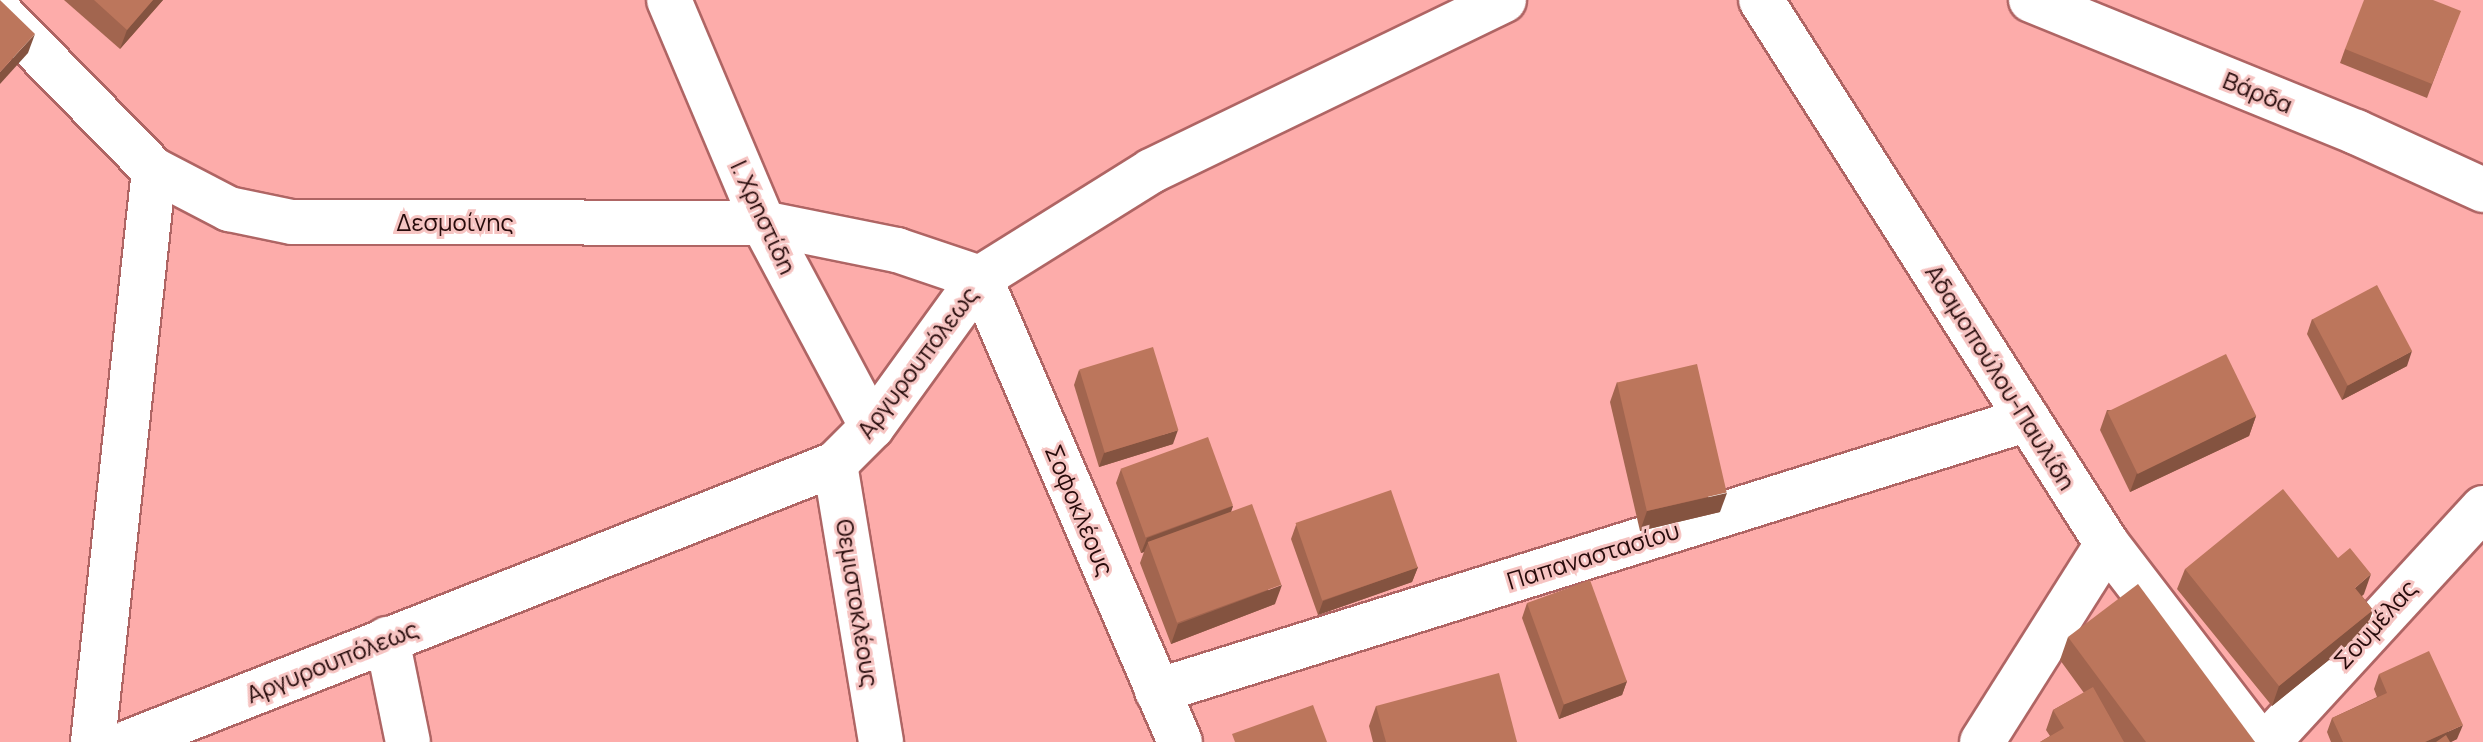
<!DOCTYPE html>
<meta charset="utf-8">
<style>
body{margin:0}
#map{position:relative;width:2483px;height:742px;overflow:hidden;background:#fdacaa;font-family:Manrope,sans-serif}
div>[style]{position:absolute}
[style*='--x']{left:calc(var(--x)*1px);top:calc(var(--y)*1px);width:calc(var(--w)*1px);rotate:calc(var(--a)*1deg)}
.roads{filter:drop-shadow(2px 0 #af6564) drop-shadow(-2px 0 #af6564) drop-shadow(0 2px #af6564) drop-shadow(0 -2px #af6564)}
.minor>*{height:44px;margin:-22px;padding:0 22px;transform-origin:22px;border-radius:22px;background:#fff}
.wall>*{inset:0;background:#a2654f}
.shaded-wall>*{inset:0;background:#845340}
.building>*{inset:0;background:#bc765c;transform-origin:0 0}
span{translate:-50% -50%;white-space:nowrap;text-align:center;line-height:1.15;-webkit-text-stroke:6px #f6c4c2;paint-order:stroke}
.street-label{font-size:24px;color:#270b0b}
</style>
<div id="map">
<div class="roads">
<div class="minor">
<i style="--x:669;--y:0;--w:242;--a:67.1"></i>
<i style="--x:763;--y:223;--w:231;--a:61.9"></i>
<i style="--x:1761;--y:0;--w:645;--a:57.54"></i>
<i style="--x:2107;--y:544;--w:250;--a:52.5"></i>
<i style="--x:2031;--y:0;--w:351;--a:22.1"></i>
<i style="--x:2356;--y:132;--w:140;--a:24.5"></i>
<i style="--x:0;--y:13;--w:220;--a:45.6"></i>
<i style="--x:154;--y:170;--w:85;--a:27.5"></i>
<i style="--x:229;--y:209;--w:64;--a:11.7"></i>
<i style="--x:292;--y:222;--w:471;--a:0.1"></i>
<i style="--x:763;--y:223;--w:137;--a:11.4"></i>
<i style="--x:897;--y:250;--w:88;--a:18.6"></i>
<i style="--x:980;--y:278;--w:505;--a:66.68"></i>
<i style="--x:835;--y:464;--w:282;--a:80.6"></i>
<i style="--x:387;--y:639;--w:105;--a:78.5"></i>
<i style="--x:1157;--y:691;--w:912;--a:-17.34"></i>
<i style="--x:93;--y:742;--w:575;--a:-83.91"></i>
<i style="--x:129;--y:742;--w:759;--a:-21.49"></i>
<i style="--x:835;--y:464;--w:52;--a:-45"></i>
<i style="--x:872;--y:427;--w:184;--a:-54.1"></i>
<i style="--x:980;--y:278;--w:202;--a:-32"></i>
<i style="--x:1151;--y:171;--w:392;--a:-25.8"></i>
<i style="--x:1982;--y:742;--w:234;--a:-57.7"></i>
<i style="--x:2268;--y:742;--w:318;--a:-47.4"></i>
</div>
</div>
<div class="wall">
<i style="clip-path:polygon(64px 0,163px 0,120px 49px)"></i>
<i style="clip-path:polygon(2460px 11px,2427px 98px,2340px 63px,2345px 49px)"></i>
<i style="clip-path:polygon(2312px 319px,2407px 366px,2342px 400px,2307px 334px)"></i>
<i style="clip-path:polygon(1079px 370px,1173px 444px,1099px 467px,1074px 385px)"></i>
<i style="clip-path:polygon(1617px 382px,1720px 512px,1640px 531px,1610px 402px)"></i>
<i style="clip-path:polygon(2107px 410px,2256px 416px,2249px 436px,2130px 492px,2100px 430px)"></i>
<i style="clip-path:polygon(1121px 469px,1233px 506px,1231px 511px,1275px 604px,1171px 644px,1140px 563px,1144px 552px,1141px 553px,1116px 483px)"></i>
<i style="clip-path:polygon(1296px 525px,1418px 567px,1412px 582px,1318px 615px,1291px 539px)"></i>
<i style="clip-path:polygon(2185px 569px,2364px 594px,2362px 596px,2373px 610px,2366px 630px,2272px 706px,2177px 589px)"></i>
<i style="clip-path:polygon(1527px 603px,1627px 681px,1622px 695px,1559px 719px,1522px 618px)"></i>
<i style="clip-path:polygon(2068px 637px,2255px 742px,2040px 742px,2050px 736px,2046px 730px,2053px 710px,2084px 693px,2060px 660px)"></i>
<i style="clip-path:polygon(2379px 674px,2457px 739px,2451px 742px,2331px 742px,2327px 732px,2332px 718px,2377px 697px,2374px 689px)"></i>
<i style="clip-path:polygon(1376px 706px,1517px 742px,1373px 742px,1369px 726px)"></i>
</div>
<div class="shaded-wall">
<i style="clip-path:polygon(153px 0,163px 0,120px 49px,127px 30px)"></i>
<i style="clip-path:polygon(35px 34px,28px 53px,0 84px,0 72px)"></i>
<i style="clip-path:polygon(2412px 351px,2407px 366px,2342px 400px,2347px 386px)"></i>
<i style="clip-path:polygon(2256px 416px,2249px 436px,2130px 492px,2137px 473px)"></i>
<i style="clip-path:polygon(1178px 430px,1173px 444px,1099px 467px,1104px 453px)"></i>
<i style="clip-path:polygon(1727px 493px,1720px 512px,1640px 531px,1647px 511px)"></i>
<i style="clip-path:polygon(1233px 506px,1228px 521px,1148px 543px,1144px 552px,1141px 553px,1147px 538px)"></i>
<i style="clip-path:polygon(1418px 567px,1412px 582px,1318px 615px,1323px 601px)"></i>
<i style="clip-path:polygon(2371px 574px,2364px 594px,2348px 607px,2355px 588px)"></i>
<i style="clip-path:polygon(1282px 585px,1275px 604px,1171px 644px,1178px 624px)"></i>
<i style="clip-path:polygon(2373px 610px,2366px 630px,2272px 706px,2279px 686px)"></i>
<i style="clip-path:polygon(1627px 681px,1622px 695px,1559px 719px,1564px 704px)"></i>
<i style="clip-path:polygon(2463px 725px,2457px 739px,2451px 742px,2425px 742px)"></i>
</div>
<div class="building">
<i style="clip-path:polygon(0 0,35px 34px,0 72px)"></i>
<i style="clip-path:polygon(94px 0,153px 0,127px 30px)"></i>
<i style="clip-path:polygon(2364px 0,2433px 0,2461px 11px,2432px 84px,2345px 49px)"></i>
<i style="left:2377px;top:285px;width:75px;height:73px;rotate:62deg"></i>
<i style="left:1153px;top:347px;width:87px;height:77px;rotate:73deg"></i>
<i style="left:2226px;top:354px;width:69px;height:132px;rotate:64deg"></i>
<i style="left:1697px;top:364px;width:132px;height:82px;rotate:77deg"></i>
<i style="left:1208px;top:437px;width:73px;height:93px;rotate:70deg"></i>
<i style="clip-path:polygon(2283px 489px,2338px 558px,2350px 548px,2371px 574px,2355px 588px,2373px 610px,2279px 686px,2185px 569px)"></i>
<i style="left:1391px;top:490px;width:82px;height:101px;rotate:71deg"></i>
<i style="left:1252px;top:504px;width:86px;height:111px;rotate:70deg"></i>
<i style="left:1590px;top:580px;width:108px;height:67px;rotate:70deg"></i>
<i style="clip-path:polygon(2138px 584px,2255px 742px,2146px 742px,2068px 637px)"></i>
<i style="clip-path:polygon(2429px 651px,2463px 725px,2425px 742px,2343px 742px,2332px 718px,2387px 693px,2379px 674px)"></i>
<i style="clip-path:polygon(1499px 673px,1517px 742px,1386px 742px,1376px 706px)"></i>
<i style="clip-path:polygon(2093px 687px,2124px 742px,2040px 742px,2064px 728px,2053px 710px)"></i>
<i style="clip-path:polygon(1313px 705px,1327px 742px,1235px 742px,1232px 734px)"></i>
<i style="clip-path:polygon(2446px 735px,2450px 742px,2436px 742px)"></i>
</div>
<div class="street-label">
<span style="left:2258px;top:92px;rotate:22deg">Βάρδα</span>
<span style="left:764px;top:217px;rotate:65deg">Ι. Χρηστίδη</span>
<span style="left:455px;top:222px">Δεσμοίνης</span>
<span style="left:917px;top:362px;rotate:-53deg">Αργυρουπόλεως</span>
<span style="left:2001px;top:377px;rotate:58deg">Αδαμοπούλου-Παυλίδη</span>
<span style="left:1080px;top:510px;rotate:67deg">Σοφοκλέους</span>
<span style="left:1593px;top:555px;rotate:-17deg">Παπαναστασίου</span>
<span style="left:858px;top:603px;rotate:81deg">Θεμιστοκλέους</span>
<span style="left:2375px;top:624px;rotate:-48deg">Σουμέλας</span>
<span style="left:332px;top:661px;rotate:-22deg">Αργυρουπόλεως</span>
</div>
</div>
